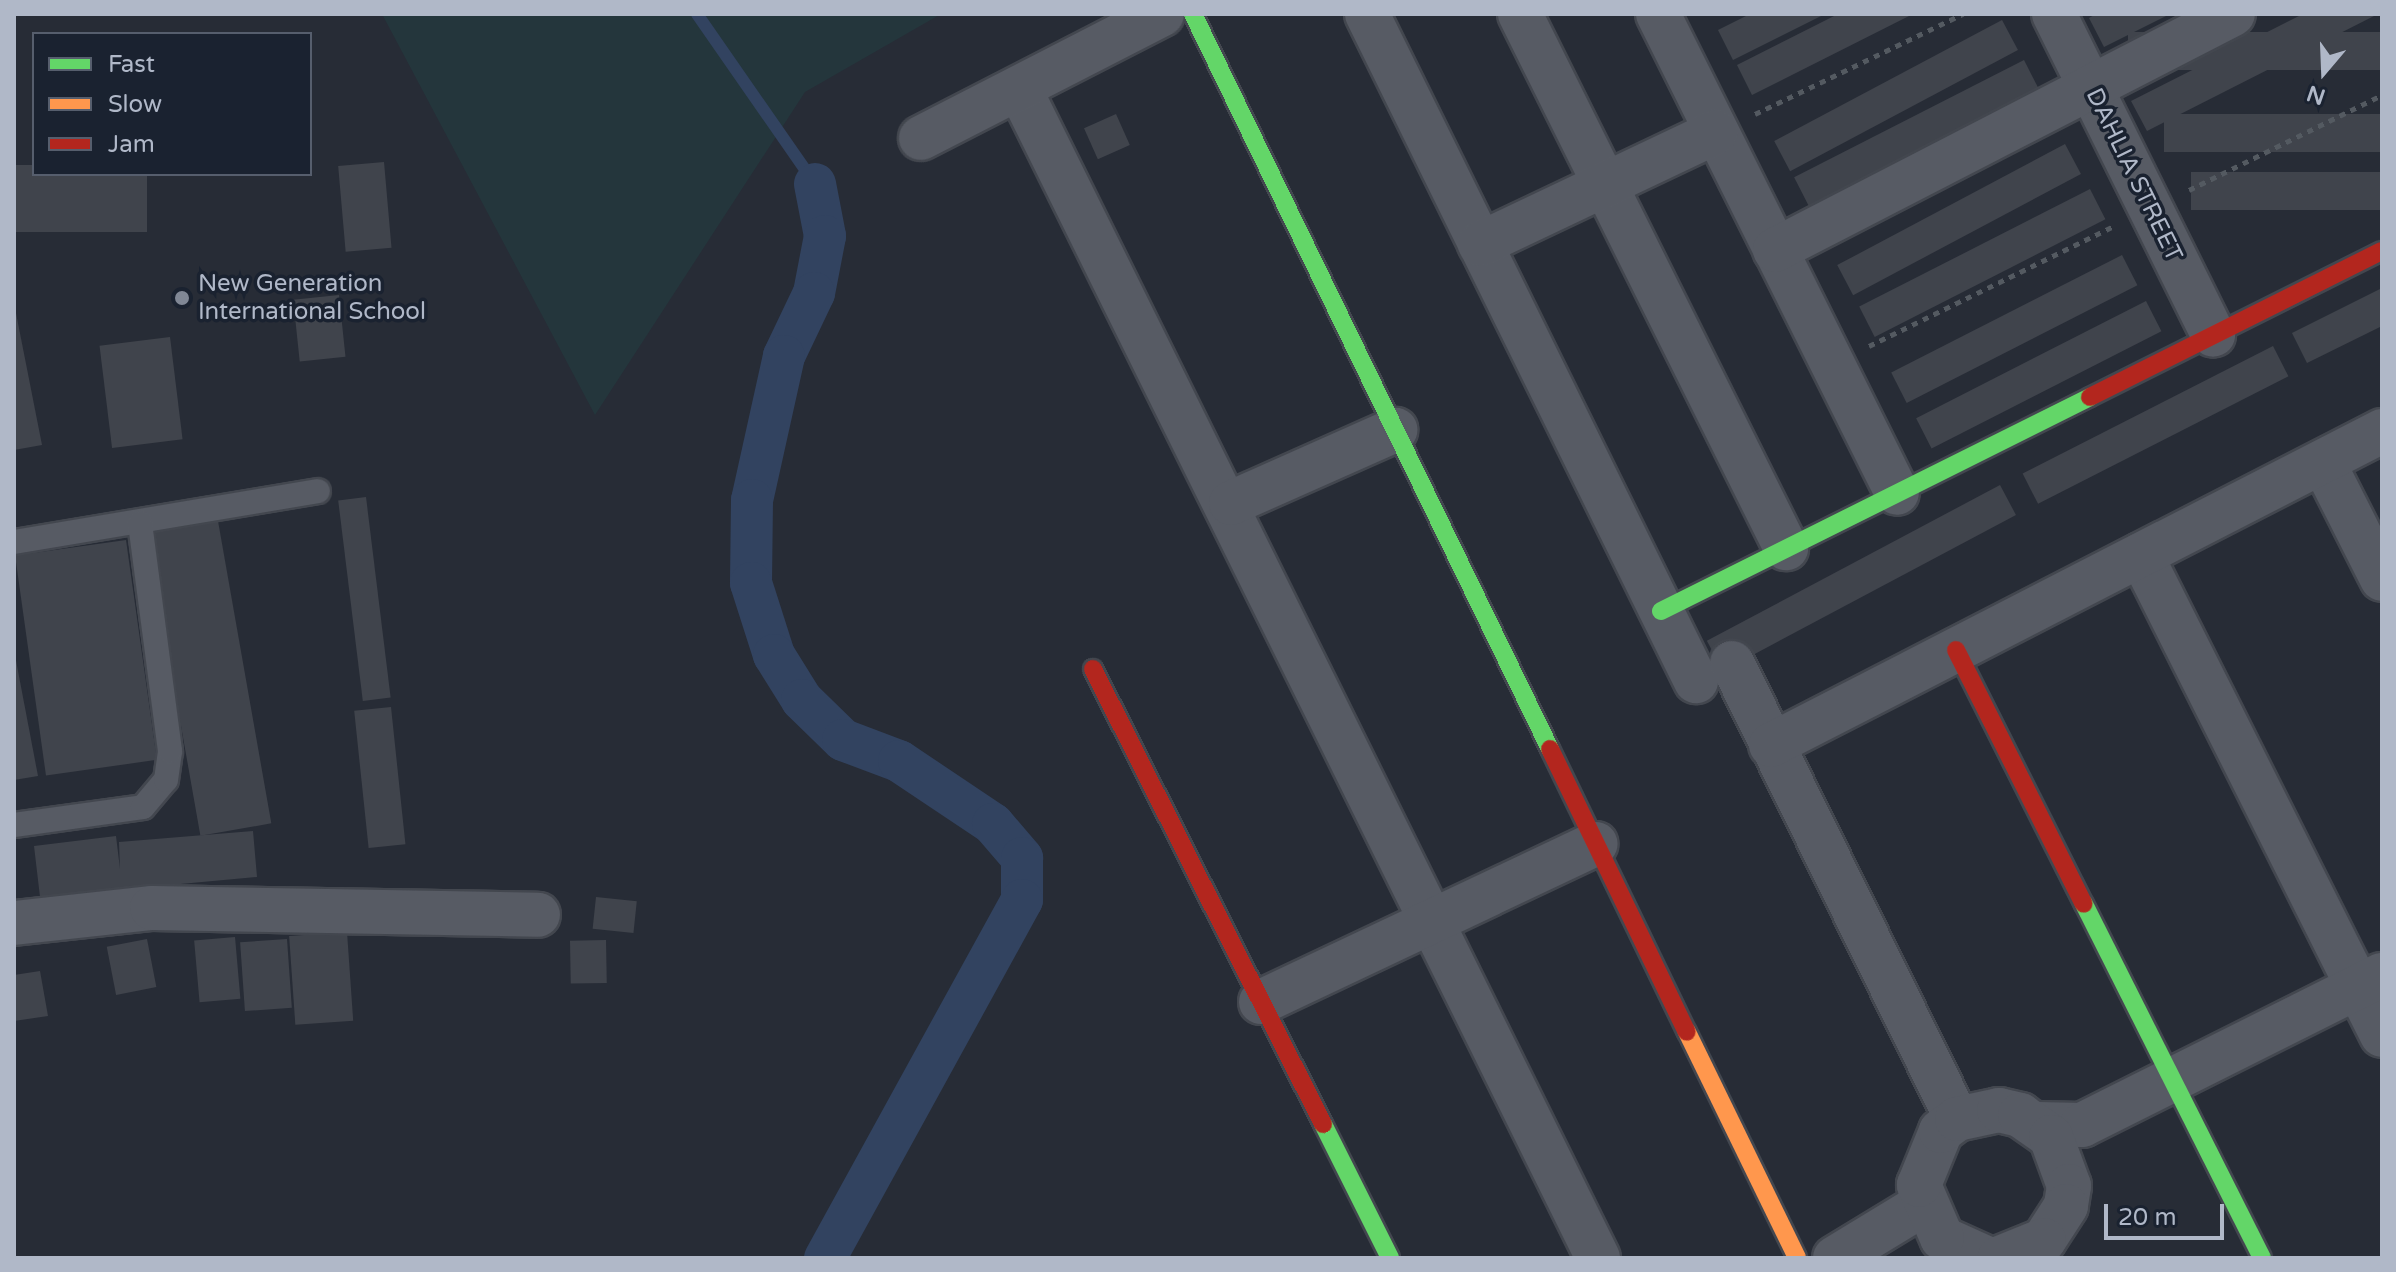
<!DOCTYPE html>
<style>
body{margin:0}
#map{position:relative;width:2396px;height:1272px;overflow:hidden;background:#272c36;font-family:"Varela Round",sans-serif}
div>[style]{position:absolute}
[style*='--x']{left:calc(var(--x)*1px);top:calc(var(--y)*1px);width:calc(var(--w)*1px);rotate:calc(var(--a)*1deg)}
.green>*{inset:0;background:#24363c}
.stream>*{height:12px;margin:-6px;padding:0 6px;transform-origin:6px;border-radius:6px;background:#324360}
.canal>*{height:42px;margin:-21px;padding:0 21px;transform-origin:21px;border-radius:21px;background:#324360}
.building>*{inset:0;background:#40444c;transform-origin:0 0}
.path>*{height:5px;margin-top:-2.5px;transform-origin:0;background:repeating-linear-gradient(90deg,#545a61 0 6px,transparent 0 12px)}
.roads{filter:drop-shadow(2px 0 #43474f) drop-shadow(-2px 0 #43474f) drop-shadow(0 2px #43474f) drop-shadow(0 -2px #43474f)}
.lane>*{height:24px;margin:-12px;padding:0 12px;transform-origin:12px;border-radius:12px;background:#575b64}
.street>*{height:44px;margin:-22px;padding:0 22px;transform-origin:22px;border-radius:22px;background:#575b64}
.fast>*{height:18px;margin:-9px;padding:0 9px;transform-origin:9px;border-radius:9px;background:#63d668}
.slow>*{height:18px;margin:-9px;padding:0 9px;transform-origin:9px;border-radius:9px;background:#ff974d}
.jam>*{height:18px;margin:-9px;padding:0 9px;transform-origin:9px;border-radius:9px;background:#b3261e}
.dots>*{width:22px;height:22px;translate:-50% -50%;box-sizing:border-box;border:4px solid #1a2230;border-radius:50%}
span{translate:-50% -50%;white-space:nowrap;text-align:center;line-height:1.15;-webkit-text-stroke:7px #1a2230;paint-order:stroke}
.street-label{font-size:24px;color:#b0b8c8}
.poi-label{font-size:24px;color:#b0b8c8}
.left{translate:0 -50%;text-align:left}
.frame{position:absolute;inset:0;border:16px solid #b0b8c8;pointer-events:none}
.legend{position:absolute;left:32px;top:32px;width:280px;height:144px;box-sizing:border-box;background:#1a2230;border:2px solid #565e6d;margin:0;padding:10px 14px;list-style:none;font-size:24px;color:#b0b8c8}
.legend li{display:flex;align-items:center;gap:16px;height:40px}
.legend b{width:40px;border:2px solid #565e6d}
.north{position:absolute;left:2284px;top:32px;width:80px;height:80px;-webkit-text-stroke:6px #1a2230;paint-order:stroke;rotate:199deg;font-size:22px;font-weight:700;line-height:32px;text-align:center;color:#b0b8c8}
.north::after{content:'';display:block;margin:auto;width:28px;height:36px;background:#b0b8c8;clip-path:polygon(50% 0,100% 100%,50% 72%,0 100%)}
.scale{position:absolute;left:2104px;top:1204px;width:120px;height:36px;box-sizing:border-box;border:4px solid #b0b8c8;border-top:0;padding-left:10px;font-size:24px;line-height:28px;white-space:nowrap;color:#b0b8c8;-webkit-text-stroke:6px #1a2230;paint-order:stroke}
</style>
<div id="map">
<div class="green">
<i style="clip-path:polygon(382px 14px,941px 14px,805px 92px,595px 415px)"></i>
</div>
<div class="stream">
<i style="--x:697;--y:14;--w:207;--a:55.2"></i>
</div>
<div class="canal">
<i style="--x:815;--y:184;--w:53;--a:79.1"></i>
<i style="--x:825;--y:236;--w:58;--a:100.9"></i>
<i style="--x:814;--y:293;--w:70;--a:115.5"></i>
<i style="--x:784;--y:356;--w:148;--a:102.5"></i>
<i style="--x:752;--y:500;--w:83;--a:90.7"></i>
<i style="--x:751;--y:583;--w:76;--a:72.3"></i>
<i style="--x:774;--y:655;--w:53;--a:58.1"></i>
<i style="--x:802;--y:700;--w:57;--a:44.3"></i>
<i style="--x:843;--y:740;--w:60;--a:20.6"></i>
<i style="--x:899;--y:761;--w:113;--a:33.8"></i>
<i style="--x:993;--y:824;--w:45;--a:49.5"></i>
<i style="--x:1022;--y:858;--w:42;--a:90"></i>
<i style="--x:1022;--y:900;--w:409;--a:118.8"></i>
</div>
<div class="building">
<i style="clip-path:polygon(1750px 14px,1825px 14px,1733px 60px,1718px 30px)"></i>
<i style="clip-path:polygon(1838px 14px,1913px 14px,1752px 95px,1737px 65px)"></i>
<i style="clip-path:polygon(2096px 14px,2170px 14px,2104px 47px,2089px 18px)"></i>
<i style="clip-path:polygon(2303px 14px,2378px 14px,2147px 131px,2131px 101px)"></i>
<i style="left:2002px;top:20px;width:34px;height:258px;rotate:62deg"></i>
<i style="left:2382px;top:32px;width:38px;height:254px;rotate:90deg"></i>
<i style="left:2024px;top:60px;width:34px;height:258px;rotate:63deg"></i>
<i style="left:1116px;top:114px;width:34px;height:35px;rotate:66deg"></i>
<i style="left:2382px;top:114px;width:38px;height:218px;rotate:90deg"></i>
<i style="left:2065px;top:144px;width:34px;height:258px;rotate:62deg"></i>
<i style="left:384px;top:162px;width:86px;height:46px;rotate:85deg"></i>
<i style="clip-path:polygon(14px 165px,34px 165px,34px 174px,147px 174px,147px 232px,14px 232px)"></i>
<i style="left:2382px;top:172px;width:38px;height:191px;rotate:90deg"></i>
<i style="left:2090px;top:189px;width:34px;height:259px;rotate:63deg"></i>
<i style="left:2122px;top:255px;width:34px;height:259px;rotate:63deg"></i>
<i style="clip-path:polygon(2382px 288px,2382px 326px,2307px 363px,2292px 333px)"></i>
<i style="left:339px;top:295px;width:62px;height:46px;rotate:84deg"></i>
<i style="left:2146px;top:301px;width:34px;height:258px;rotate:63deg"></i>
<i style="clip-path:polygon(14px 303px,42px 445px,14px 450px)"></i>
<i style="left:170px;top:337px;width:103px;height:71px;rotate:83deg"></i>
<i style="left:2273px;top:346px;width:34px;height:281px;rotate:63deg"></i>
<i style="left:2000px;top:485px;width:34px;height:332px;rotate:62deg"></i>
<i style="left:366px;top:497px;width:202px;height:28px;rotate:83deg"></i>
<i style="left:218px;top:521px;width:307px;height:72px;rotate:80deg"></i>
<i style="left:126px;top:540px;width:222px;height:112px;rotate:82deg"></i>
<i style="clip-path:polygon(14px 650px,38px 776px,14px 780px)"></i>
<i style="left:391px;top:707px;width:138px;height:37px;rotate:84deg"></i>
<i style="clip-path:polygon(253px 831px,257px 877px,40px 897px,34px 846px,116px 836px,120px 869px,119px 842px)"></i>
<i style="left:596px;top:897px;width:41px;height:32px;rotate:6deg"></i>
<i style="left:347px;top:932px;width:89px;height:58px;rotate:86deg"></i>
<i style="left:235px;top:937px;width:62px;height:41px;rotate:85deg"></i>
<i style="left:147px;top:939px;width:49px;height:41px;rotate:79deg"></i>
<i style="left:287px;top:939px;width:69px;height:47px;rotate:86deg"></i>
<i style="left:606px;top:940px;width:43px;height:36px;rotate:89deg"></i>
<i style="clip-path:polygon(40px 971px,48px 1016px,14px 1021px,14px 975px)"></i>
</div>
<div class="path">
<i style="--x:1755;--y:114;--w:231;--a:-25.7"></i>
<i style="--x:2189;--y:190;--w:215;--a:-26.2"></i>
<i style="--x:1869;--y:346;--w:271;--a:-26.1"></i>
</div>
<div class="roads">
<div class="lane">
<i style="--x:14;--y:542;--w:308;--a:-9.5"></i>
<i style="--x:14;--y:825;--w:130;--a:-7.9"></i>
<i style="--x:143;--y:807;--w:35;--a:-50"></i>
<i style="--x:166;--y:780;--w:29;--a:-82"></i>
<i style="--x:170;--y:751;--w:230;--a:-97.5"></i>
</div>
<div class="street">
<i style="--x:1367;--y:14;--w:744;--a:63.75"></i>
<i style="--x:1520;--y:14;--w:597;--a:63.52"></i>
<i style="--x:1658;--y:14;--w:535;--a:63.48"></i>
<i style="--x:2054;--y:14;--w:358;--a:63.6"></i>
<i style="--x:1021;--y:92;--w:1301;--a:63.67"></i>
<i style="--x:921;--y:138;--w:271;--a:-27.2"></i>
<i style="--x:1480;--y:244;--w:261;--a:-25.4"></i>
<i style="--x:1775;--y:250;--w:515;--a:-27.26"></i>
<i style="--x:2323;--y:462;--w:131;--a:63.2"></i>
<i style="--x:1231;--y:503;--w:180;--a:-24"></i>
<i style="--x:2141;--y:555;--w:537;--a:63.34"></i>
<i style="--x:1732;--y:663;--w:508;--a:63.74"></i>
<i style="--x:1771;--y:745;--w:687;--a:-27.2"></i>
<i style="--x:14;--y:923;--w:139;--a:-6.2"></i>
<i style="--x:152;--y:908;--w:386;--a:1"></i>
<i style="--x:1261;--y:1002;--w:370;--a:-25.3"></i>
<i style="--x:2038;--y:1124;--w:44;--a:1.3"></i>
<i style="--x:2082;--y:1125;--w:335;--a:-26.6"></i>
<i style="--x:1835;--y:1258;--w:102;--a:-31.3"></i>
<i style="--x:1986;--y:1258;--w:48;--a:-155.6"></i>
<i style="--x:1942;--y:1238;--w:58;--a:-113.5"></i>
<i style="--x:1919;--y:1185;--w:58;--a:-67.8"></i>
<i style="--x:1941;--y:1131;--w:20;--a:-37"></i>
<i style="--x:1957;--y:1119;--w:43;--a:-12.1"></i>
<i style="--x:1999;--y:1110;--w:22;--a:13"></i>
<i style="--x:2020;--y:1115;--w:38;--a:35"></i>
<i style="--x:2051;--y:1137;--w:52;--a:69.8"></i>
<i style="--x:2069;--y:1186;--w:20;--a:99"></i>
<i style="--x:2066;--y:1206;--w:40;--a:122.9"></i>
<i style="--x:2044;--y:1240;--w:48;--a:157.8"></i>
</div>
<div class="fast">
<i style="--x:1193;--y:14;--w:817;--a:64.09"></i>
<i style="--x:1661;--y:611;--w:479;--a:-26.5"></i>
<i style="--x:2084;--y:904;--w:396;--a:63.3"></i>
<i style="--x:1323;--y:1124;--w:150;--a:63.4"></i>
</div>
<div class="slow">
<i style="--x:1687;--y:1032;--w:251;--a:64"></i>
</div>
<div class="jam">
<i style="--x:2090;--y:397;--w:326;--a:-26.6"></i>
<i style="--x:1956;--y:650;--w:284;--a:63.3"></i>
<i style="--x:1093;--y:669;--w:510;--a:63.18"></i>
<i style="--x:1550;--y:749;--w:314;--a:64.2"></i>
</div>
</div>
<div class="dots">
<i style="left:182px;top:298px;background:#808795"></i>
</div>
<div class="street-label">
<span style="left:2134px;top:175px;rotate:64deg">DAHLIA STREET</span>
</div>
<div class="poi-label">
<span class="left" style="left:198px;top:298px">New Generation<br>International School</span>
</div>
<div class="frame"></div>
<ul class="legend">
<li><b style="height:10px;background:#63d668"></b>Fast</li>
<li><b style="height:10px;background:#ff974d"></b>Slow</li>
<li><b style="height:10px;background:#b3261e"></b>Jam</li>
</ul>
<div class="north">N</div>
<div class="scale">20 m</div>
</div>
